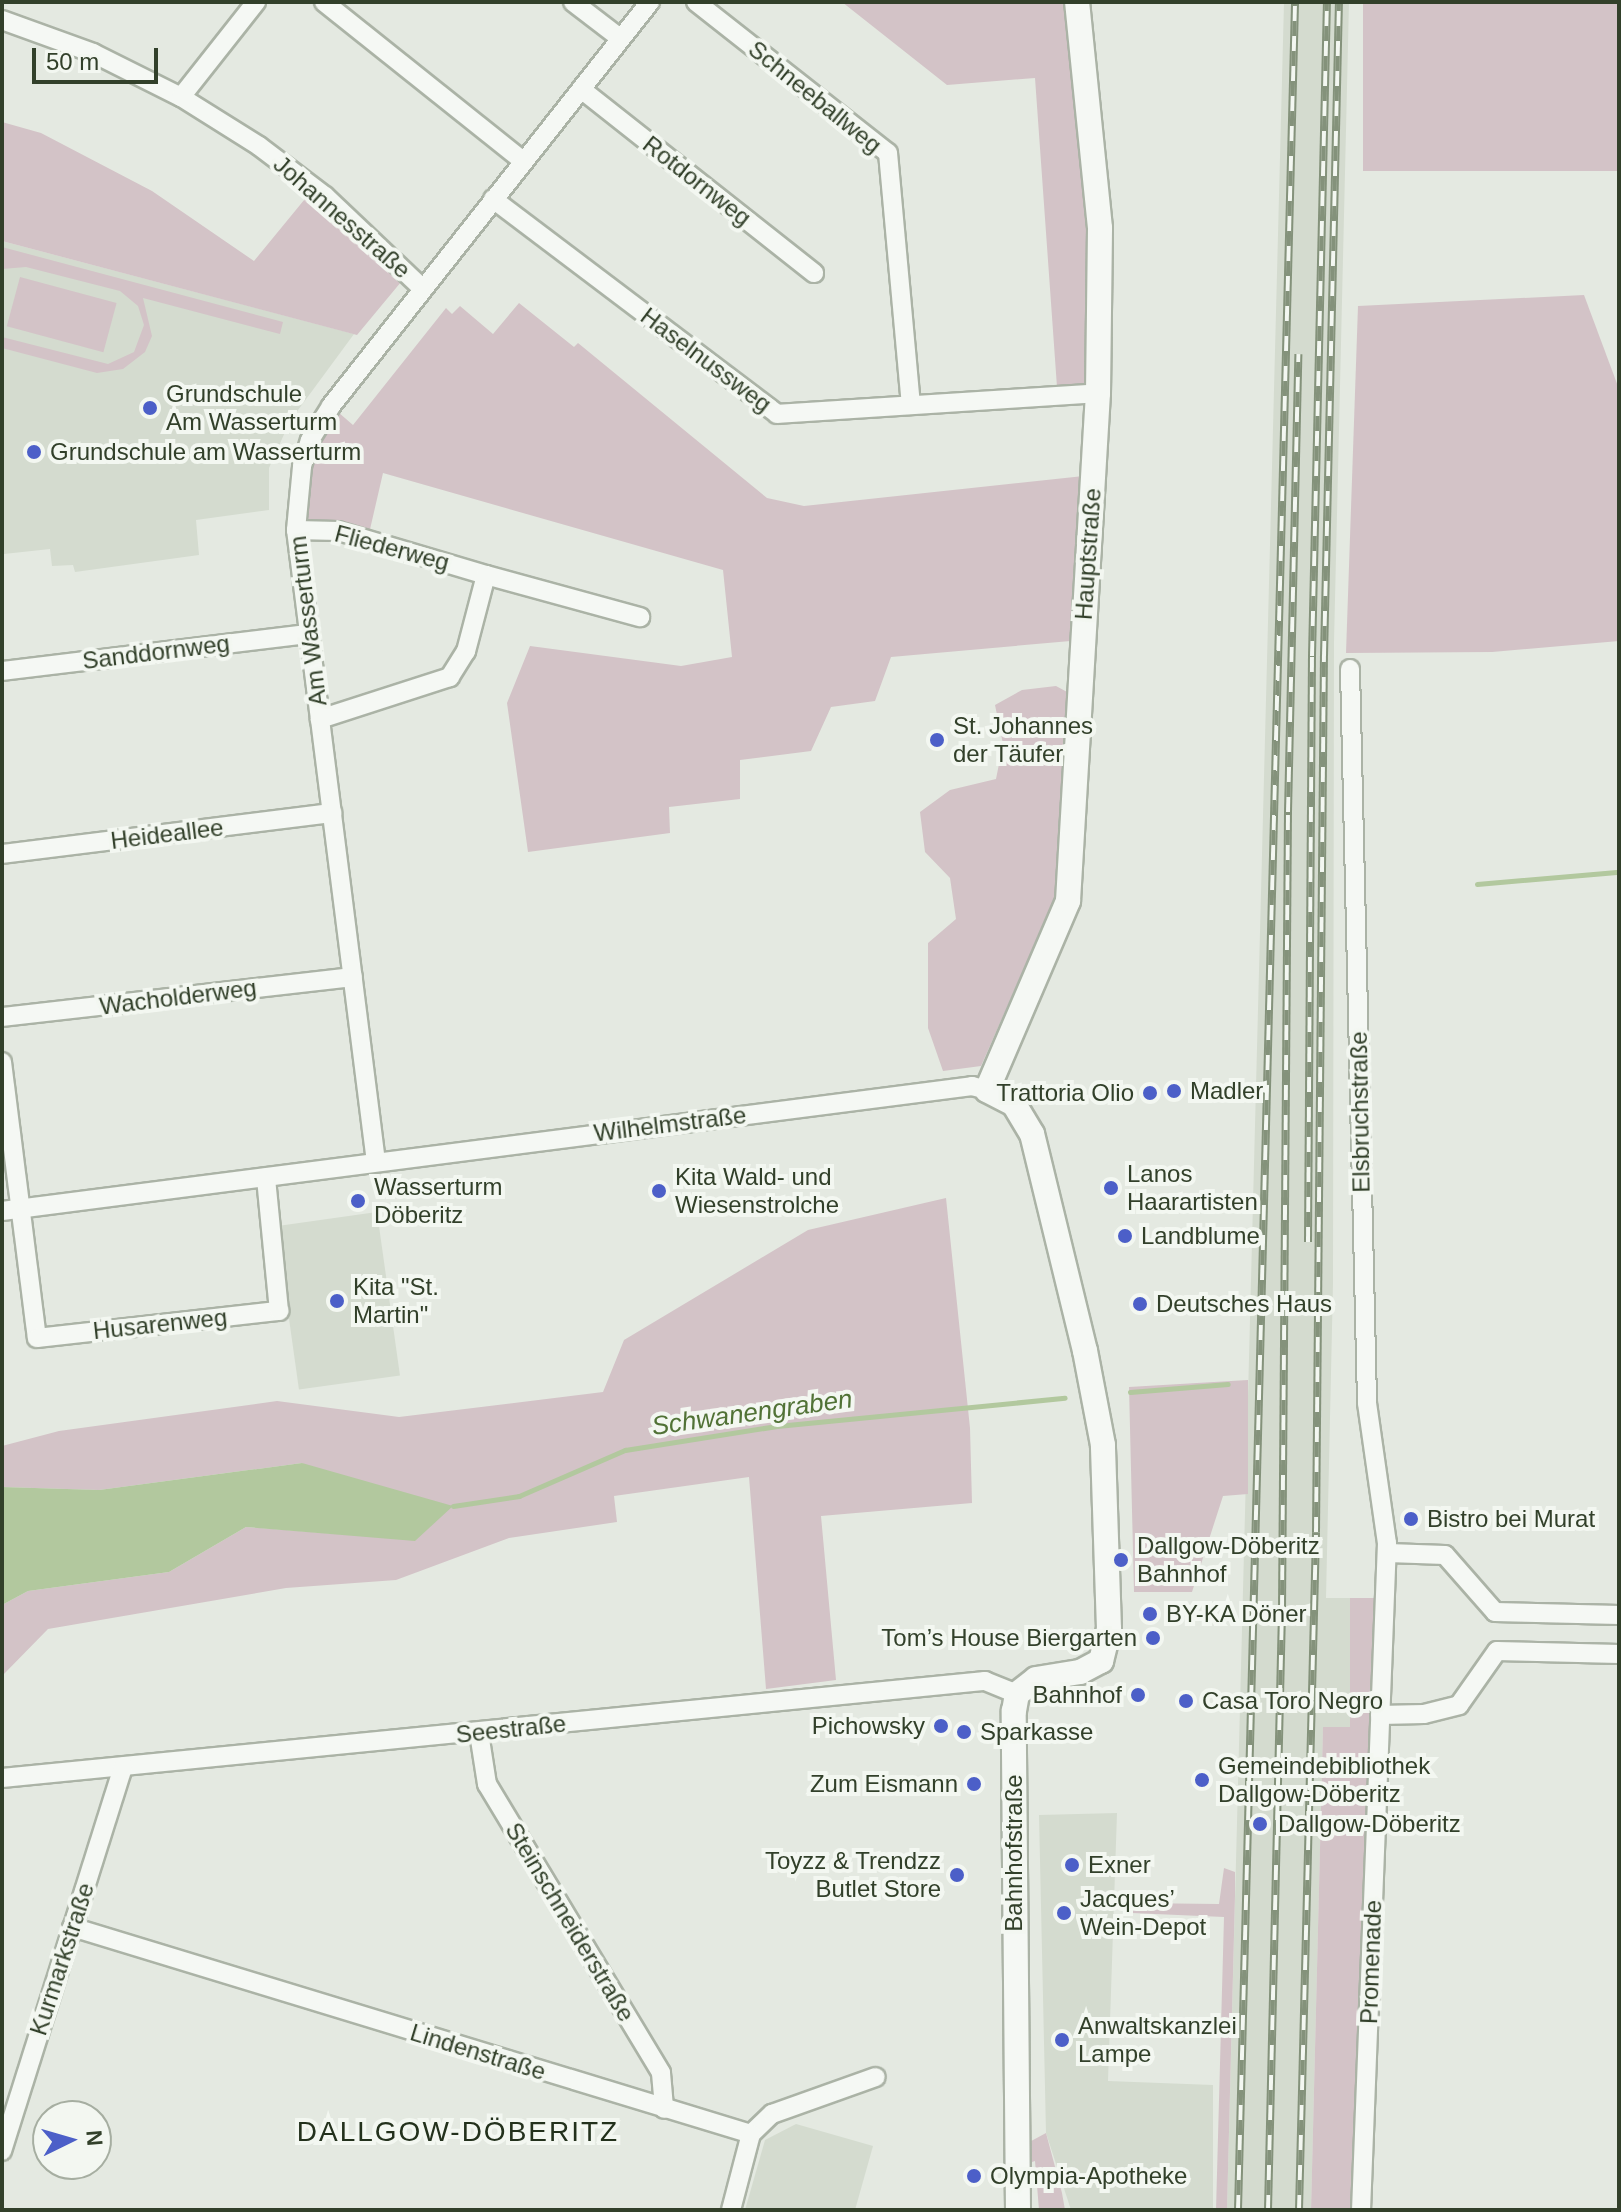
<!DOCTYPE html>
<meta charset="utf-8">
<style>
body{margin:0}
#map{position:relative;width:1621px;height:2212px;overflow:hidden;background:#e4e9e1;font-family:Helvetica,sans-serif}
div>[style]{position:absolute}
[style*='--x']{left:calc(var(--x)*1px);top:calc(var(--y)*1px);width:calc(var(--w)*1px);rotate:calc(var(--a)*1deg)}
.built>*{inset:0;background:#d4dbcf;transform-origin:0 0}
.green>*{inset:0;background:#d3c3c7;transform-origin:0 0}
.water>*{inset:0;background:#b2c89e}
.stream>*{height:5px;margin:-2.5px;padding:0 2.5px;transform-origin:2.5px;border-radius:2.5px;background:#b2c89e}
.roads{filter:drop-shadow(2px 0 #abb3a6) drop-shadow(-2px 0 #abb3a6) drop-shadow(0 2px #abb3a6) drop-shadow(0 -2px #abb3a6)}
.minor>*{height:18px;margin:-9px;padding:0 9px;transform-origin:9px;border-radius:9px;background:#f5f8f4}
.tertiary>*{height:24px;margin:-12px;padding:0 12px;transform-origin:12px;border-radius:12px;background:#f5f8f4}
.rail>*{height:8px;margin-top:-4px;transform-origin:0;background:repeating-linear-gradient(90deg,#f3f7f1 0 15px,#84927b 0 30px);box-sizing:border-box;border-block:2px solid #84927b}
.dots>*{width:22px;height:22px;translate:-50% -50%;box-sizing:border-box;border:4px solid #f3f7f1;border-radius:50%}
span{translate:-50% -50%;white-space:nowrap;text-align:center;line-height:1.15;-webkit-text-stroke:8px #f3f7f1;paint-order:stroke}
.street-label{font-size:24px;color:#32402a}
.poi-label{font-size:24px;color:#32402a}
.left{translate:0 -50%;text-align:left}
.right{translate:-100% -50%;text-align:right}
.water-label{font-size:26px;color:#517236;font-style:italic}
.quarter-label{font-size:28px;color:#23311c;letter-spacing:2px}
.frame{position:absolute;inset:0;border:4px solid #32402a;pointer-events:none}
.north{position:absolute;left:32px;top:2100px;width:80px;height:80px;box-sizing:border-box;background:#f3f7f1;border:2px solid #a6aea1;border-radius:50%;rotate:85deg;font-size:22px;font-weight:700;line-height:32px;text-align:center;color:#32402a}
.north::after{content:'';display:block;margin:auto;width:28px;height:36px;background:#4c5fc8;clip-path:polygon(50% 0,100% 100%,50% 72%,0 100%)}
.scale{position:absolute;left:32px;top:48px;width:126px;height:36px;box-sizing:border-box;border:4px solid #32402a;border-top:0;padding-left:10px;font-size:24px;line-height:28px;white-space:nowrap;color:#32402a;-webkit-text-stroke:6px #f3f7f1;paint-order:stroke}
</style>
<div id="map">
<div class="built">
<i style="clip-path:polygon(1284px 2px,1349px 2px,1334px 642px,1333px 1283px,1326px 1598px,1350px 1598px,1350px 1728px,1323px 1728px,1311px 2210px,1227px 2210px)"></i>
<i style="clip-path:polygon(2px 241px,354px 334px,290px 421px,269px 468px,269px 510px,196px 520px,199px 555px,75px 572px,73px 565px,52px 566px,50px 549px,4px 554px)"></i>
<i style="left:377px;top:1212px;width:165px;height:102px;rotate:82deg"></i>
<i style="clip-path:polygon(1117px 1813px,1108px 2081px,1213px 2085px,1213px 2210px,1071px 2210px,1046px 2133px,1039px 1815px)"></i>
<i style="clip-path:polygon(796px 2124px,873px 2146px,855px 2210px,745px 2210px,765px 2140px)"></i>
</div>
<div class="green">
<i style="clip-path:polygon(842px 2px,1069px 2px,1093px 233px,1088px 387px,1057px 387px,1035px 78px,947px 85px)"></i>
<i style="left:1363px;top:2px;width:256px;height:169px"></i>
<i style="clip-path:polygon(2px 122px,41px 133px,152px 191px,254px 261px,309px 194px,401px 282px,357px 335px,2px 241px)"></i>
<i style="clip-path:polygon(2px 247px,283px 322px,280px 334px,143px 298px,152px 336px,145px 352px,123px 369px,97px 373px,2px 348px,2px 337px,108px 364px,134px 352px,144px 325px,138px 306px,120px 291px,26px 267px,2px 269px)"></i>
<i style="left:20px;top:277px;width:100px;height:51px;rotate:15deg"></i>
<i style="clip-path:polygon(1584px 295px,1619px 389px,1619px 641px,1492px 652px,1346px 653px,1358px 306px)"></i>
<i style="clip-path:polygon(519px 303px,574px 347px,578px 343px,767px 498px,804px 506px,1093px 475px,1082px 640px,891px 657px,875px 701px,831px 707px,811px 751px,740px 760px,740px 799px,669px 807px,670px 833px,528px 852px,507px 703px,530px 646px,681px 666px,732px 657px,723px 570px,383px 473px,368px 538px,296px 530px,302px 466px,331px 406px,353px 425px,446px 308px,452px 314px,460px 306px,493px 334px)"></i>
<i style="clip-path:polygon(1056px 686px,1069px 693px,1056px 896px,981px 1066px,943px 1071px,928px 1028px,928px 943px,956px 919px,950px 878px,925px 852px,920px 812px,950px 790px,996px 779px,1003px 744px,995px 705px,1022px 690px)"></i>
<i style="clip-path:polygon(946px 1198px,970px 1428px,972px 1503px,821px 1516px,836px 1680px,766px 1689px,749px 1477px,614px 1496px,617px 1522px,509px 1538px,396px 1580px,286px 1588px,48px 1629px,2px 1676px,2px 1605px,28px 1591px,169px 1572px,246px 1527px,415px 1540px,302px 1463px,99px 1490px,2px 1487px,2px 1446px,59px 1431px,277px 1401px,399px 1417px,603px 1392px,624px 1340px,808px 1230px)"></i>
<i style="clip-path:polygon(1248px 1380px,1248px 1494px,1223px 1496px,1192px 1592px,1134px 1592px,1129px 1387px)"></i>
<i style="clip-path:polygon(1350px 1598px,1379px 1598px,1355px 2210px,1311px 2210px,1323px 1727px,1350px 1727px)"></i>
<i style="clip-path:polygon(1224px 1868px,1235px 1872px,1235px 1896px,1227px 2210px,1216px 2210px,1224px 1917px,1132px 1913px,1132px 1903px,1219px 1904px)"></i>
<i style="clip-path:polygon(1046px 2133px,1062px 2193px,1065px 2210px,1039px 2210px,1035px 2161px,1023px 2165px,1022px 2146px)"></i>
</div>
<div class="water">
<i style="clip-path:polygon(302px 1463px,453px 1506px,415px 1541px,246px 1527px,169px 1572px,28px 1591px,2px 1605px,2px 1487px,99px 1490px)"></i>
</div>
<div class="stream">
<i style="--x:1477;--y:884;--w:140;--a:-4.9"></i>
<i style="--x:1130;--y:1392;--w:98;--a:-4.7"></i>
<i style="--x:453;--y:1506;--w:67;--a:-8.6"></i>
<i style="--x:519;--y:1496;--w:116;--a:-23.5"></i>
<i style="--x:625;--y:1450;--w:154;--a:-9"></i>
<i style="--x:777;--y:1426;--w:289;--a:-5.6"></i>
</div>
<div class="roads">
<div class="minor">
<i style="--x:324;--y:2;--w:253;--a:38.6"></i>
<i style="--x:573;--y:2;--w:59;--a:37.5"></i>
<i style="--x:696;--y:2;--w:244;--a:38.2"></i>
<i style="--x:888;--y:153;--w:253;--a:84.8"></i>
<i style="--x:2;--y:20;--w:97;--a:19.9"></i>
<i style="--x:93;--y:53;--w:98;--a:26.6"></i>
<i style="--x:181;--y:97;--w:92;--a:32.1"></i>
<i style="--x:259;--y:146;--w:83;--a:37.1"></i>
<i style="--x:325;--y:196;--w:135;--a:43.5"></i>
<i style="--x:581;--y:89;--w:297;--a:38.3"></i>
<i style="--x:181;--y:97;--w:121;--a:-51.7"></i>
<i style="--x:493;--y:199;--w:356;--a:37.1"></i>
<i style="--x:777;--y:414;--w:322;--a:-3.7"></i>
<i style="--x:296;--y:530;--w:42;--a:1.4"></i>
<i style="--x:338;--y:531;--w:154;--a:16.6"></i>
<i style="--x:486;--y:575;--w:79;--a:104.7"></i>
<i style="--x:466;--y:651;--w:31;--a:122"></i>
<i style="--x:450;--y:677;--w:137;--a:162.1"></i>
<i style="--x:486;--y:575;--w:160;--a:15.3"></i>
<i style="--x:1350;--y:669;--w:734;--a:88.67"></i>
<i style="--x:1367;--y:1403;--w:141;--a:81.9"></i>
<i style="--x:1387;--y:1543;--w:668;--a:92.23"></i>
<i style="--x:2;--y:671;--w:309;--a:-6.9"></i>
<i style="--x:2;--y:854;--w:333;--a:-7.1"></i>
<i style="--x:2;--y:1017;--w:353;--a:-6.5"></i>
<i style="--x:2;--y:1062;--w:278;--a:82.8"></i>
<i style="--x:37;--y:1338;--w:244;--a:-6.4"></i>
<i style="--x:279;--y:1311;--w:134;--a:-95.6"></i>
<i style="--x:376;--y:1162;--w:637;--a:-97.21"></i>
<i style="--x:296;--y:530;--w:64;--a:-84.6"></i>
<i style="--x:302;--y:466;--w:27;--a:-73"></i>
<i style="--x:310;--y:440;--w:40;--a:-58"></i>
<i style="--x:331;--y:406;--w:515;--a:-51.71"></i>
<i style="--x:2;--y:1211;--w:978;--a:-7.34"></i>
<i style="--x:972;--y:1086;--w:16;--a:15"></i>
<i style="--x:1388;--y:1553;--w:57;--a:2"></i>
<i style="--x:1445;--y:1555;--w:76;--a:48.7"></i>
<i style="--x:1495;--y:1612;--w:124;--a:1.4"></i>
<i style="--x:1380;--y:1715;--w:44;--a:-1.3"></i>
<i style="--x:1424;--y:1714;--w:36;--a:-14"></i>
<i style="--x:1459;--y:1705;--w:66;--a:-54.9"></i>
<i style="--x:1497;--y:1651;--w:122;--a:1.4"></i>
<i style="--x:479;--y:1733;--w:52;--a:81.1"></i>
<i style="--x:487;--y:1784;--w:337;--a:58.9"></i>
<i style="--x:661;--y:2073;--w:36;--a:85"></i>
<i style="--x:2;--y:1778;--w:988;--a:-5.64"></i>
<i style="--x:985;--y:1681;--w:35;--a:22"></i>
<i style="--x:72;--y:1927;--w:710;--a:16.95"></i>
<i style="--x:751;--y:2134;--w:29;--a:-44"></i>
<i style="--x:772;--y:2114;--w:110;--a:-19.6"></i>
<i style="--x:2;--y:2151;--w:403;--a:-72.5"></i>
<i style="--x:731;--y:2210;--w:79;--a:-75.3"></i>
</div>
<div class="tertiary">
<i style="--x:1018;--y:2210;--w:499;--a:-90.5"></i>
<i style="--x:1014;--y:1711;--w:17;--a:-80"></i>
<i style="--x:1017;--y:1694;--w:24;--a:-38"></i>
<i style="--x:1036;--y:1679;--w:45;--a:-9"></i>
<i style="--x:1080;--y:1672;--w:24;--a:-28"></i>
<i style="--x:1101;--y:1661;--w:33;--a:-76"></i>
<i style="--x:1109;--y:1629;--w:184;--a:-91.9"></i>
<i style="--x:1103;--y:1445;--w:96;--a:-100.8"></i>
<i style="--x:1085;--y:1351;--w:223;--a:-103.7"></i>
<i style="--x:1032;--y:1134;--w:35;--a:-121"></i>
<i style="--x:1014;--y:1104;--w:30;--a:-153"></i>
<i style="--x:987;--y:1090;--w:206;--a:-66.8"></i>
<i style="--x:1068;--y:901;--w:509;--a:-86.62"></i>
<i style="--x:1098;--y:393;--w:165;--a:-89.3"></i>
<i style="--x:1100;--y:228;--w:227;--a:-95.8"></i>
</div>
</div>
<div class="rail">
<i style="--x:1308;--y:1242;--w:586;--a:-89.61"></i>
<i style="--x:1312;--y:656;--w:654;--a:-88.69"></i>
<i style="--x:1238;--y:2210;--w:2209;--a:-88.52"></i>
<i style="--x:1268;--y:2210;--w:600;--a:-88.66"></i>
<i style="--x:1282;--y:1610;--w:798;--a:-89.57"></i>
<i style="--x:1288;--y:812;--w:458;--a:-88.7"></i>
<i style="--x:1299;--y:2210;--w:678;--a:-88.56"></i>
<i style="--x:1316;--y:1532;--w:876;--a:-89.48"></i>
<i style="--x:1324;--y:656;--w:654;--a:-88.69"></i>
</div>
<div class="dots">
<i style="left:150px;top:408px;background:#4c5fc8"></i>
<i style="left:34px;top:452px;background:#4c5fc8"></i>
<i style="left:937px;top:740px;background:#4c5fc8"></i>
<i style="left:1174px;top:1091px;background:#4c5fc8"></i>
<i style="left:1150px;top:1093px;background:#4c5fc8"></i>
<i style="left:1111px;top:1188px;background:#4c5fc8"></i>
<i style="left:659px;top:1191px;background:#4c5fc8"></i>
<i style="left:358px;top:1201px;background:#4c5fc8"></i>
<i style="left:1125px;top:1236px;background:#4c5fc8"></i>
<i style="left:337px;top:1301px;background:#4c5fc8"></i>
<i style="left:1140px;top:1304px;background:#4c5fc8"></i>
<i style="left:1411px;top:1519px;background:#4c5fc8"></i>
<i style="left:1121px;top:1560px;background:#4c5fc8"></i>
<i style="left:1150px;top:1614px;background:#4c5fc8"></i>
<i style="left:1153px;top:1638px;background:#4c5fc8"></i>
<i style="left:1138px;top:1695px;background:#4c5fc8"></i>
<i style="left:1186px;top:1701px;background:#4c5fc8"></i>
<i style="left:941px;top:1726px;background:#4c5fc8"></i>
<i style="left:964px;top:1732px;background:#4c5fc8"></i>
<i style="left:1202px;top:1780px;background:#4c5fc8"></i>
<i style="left:974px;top:1784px;background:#4c5fc8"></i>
<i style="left:1260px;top:1824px;background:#4c5fc8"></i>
<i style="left:1072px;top:1865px;background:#4c5fc8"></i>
<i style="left:957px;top:1875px;background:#4c5fc8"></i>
<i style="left:1064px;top:1913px;background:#4c5fc8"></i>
<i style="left:1062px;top:2040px;background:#4c5fc8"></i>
<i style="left:974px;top:2176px;background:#4c5fc8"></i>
</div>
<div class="street-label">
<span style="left:815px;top:97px;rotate:39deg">Schneeballweg</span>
<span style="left:697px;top:181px;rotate:38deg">Rotdornweg</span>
<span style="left:342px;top:217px;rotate:41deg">Johannesstraße</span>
<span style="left:706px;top:360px;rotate:37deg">Haselnussweg</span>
<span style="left:392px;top:548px;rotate:15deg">Fliederweg</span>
<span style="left:1088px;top:554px;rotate:-86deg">Hauptstraße</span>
<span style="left:308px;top:621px;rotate:-97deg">Am Wasserturm</span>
<span style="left:156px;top:652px;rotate:-7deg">Sanddornweg</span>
<span style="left:167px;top:834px;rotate:-7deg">Heideallee</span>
<span style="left:178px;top:997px;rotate:-7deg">Wacholderweg</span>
<span style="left:1360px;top:1112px;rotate:-91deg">Elsbruchstraße</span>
<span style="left:670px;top:1124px;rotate:-7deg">Wilhelmstraße</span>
<span style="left:160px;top:1324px;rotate:-6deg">Husarenweg</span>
<span style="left:511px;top:1729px;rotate:-6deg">Seestraße</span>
<span style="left:1014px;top:1853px;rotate:-90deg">Bahnhofstraße</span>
<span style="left:570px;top:1922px;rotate:59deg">Steinschneiderstraße</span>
<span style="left:62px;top:1959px;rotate:-72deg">Kurmarkstraße</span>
<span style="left:1371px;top:1962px;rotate:-88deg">Promenade</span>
<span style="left:478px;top:2052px;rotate:17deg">Lindenstraße</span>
</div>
<div class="poi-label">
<span class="left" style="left:166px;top:408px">Grundschule<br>Am Wasserturm</span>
<span class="left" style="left:50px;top:452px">Grundschule am Wasserturm</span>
<span class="left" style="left:953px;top:740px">St. Johannes<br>der Täufer</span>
<span class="left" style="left:1190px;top:1091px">Madler</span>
<span class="right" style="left:1134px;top:1093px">Trattoria Olio</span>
<span class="left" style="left:1127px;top:1188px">Lanos<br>Haarartisten</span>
<span class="left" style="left:675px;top:1191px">Kita Wald- und<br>Wiesenstrolche</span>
<span class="left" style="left:374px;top:1201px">Wasserturm<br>Döberitz</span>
<span class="left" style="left:1141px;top:1236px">Landblume</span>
<span class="left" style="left:353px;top:1301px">Kita "St.<br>Martin"</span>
<span class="left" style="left:1156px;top:1304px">Deutsches Haus</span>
<span class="left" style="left:1427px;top:1519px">Bistro bei Murat</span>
<span class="left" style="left:1137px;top:1560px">Dallgow-Döberitz<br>Bahnhof</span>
<span class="left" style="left:1166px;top:1614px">BY-KA Döner</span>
<span class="right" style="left:1137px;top:1638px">Tom’s House Biergarten</span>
<span class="right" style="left:1122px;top:1695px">Bahnhof</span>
<span class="left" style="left:1202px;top:1701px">Casa Toro Negro</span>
<span class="right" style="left:925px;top:1726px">Pichowsky</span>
<span class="left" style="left:980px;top:1732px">Sparkasse</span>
<span class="left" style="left:1218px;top:1780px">Gemeindebibliothek<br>Dallgow-Döberitz</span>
<span class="right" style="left:958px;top:1784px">Zum Eismann</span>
<span class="left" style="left:1278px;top:1824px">Dallgow-Döberitz</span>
<span class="right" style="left:941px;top:1875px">Toyzz &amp; Trendzz<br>Butlet Store</span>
<span class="left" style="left:1088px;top:1865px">Exner</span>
<span class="left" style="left:1080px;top:1913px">Jacques’<br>Wein-Depot</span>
<span class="left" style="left:1078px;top:2040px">Anwaltskanzlei<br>Lampe</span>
<span class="left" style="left:990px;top:2176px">Olympia-Apotheke</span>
</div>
<div class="water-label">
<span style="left:752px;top:1413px;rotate:-8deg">Schwanengraben</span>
</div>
<div class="quarter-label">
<span style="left:458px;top:2132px">DALLGOW-DÖBERITZ</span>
</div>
<div class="frame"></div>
<div class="north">N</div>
<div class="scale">50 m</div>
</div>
